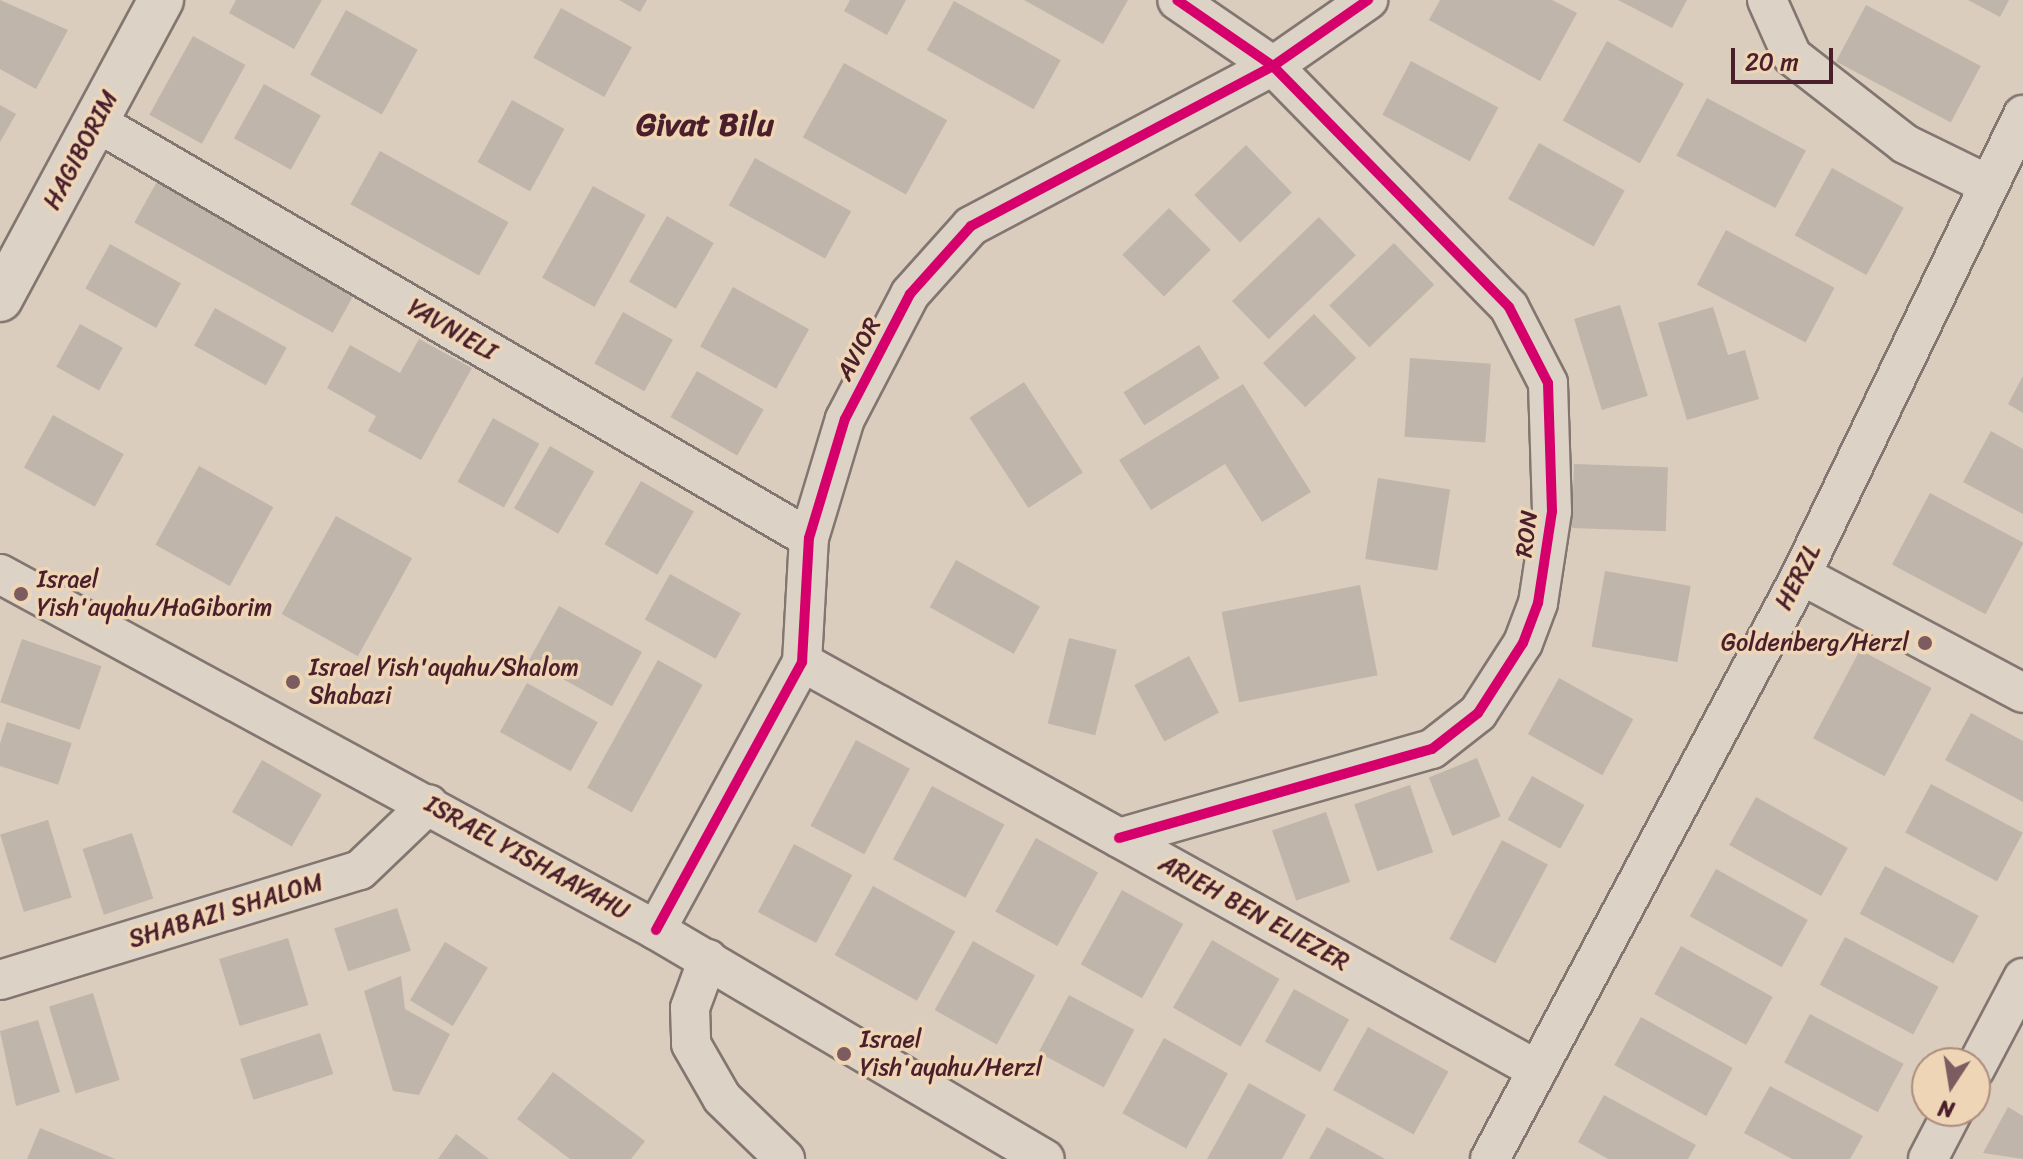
<!DOCTYPE html>
<style>
body{margin:0}
#map{position:relative;width:2023px;height:1159px;overflow:hidden;background:#dacdbd;font-family:Sriracha,sans-serif}
div>[style]{position:absolute}
[style*='--x']{left:calc(var(--x)*1px);top:calc(var(--y)*1px);width:calc(var(--w)*1px);rotate:calc(var(--a)*1deg)}
.building>*{inset:0;background:#c0b5aa;transform-origin:0 0}
.roads{filter:drop-shadow(2px 0 #837570) drop-shadow(-2px 0 #837570) drop-shadow(0 2px #837570) drop-shadow(0 -2px #837570)}
.street>*{height:38px;margin:-19px;padding:0 19px;transform-origin:19px;border-radius:19px;background:#dcd2c6}
.secondary>*{height:44px;margin:-22px;padding:0 22px;transform-origin:22px;border-radius:22px;background:#dcd2c6}
.cycleway>*{height:10px;margin:-5px;padding:0 5px;transform-origin:5px;border-radius:5px;background:#d6006c}
.dots>*{width:22px;height:22px;translate:-50% -50%;box-sizing:border-box;border:4px solid #eed5b6;border-radius:50%}
span{translate:-50% -50%;white-space:nowrap;text-align:center;line-height:1.15;-webkit-text-stroke:7px #eed5b6;paint-order:stroke}
.street-label{font-size:24px;color:#4a1f2b}
.poi-label{font-size:24px;color:#4a1f2b}
.left{translate:0 -50%;text-align:left}
.right{translate:-100% -50%;text-align:right}
.district-label{font-size:32px;color:#4a1f2b;font-weight:700}
.north{position:absolute;left:1911px;top:1047px;width:80px;height:80px;box-sizing:border-box;background:#eed5b6;border:2px solid #ac8c7e;border-radius:50%;rotate:192deg;font-size:22px;font-weight:700;line-height:32px;text-align:center;color:#4a1f2b}
.north::after{content:'';display:block;margin:auto;width:28px;height:36px;background:#7c5c5e;clip-path:polygon(50% 0,100% 100%,50% 72%,0 100%)}
.scale{position:absolute;left:1731px;top:48px;width:102px;height:36px;box-sizing:border-box;border:4px solid #4a1f2b;border-top:0;padding-left:10px;font-size:24px;line-height:28px;white-space:nowrap;color:#4a1f2b;-webkit-text-stroke:6px #eed5b6;paint-order:stroke}
</style>
<div id="map">
<div class="building">
<i style="clip-path:polygon(0 0,68px 30px,36px 89px,0 69px)"></i>
<i style="clip-path:polygon(236px 0,322px 0,294px 49px,229px 13px)"></i>
<i style="clip-path:polygon(619px 0,647px 0,640px 12px)"></i>
<i style="clip-path:polygon(850px 0,906px 0,887px 35px,844px 11px)"></i>
<i style="clip-path:polygon(1024px 0,1128px 0,1103px 44px)"></i>
<i style="clip-path:polygon(1440px 0,1552px 0,1577px 13px,1540px 81px,1429px 20px)"></i>
<i style="clip-path:polygon(1618px 0,1687px 0,1672px 28px)"></i>
<i style="clip-path:polygon(1968px 0,2009px 0,2000px 17px)"></i>
<i style="left:954px;top:1px;width:122px;height:56px;rotate:29deg"></i>
<i style="left:1866px;top:5px;width:130px;height:64px;rotate:28deg"></i>
<i style="left:561px;top:8px;width:81px;height:57px;rotate:29deg"></i>
<i style="left:346px;top:10px;width:82px;height:74px;rotate:29deg"></i>
<i style="left:193px;top:36px;width:60px;height:90px;rotate:29deg"></i>
<i style="left:1607px;top:41px;width:88px;height:91px;rotate:29deg"></i>
<i style="left:1411px;top:61px;width:99px;height:61px;rotate:28deg"></i>
<i style="left:844px;top:63px;width:118px;height:85px;rotate:29deg"></i>
<i style="left:264px;top:84px;width:65px;height:62px;rotate:29deg"></i>
<i style="left:1707px;top:98px;width:112px;height:65px;rotate:28deg"></i>
<i style="left:512px;top:100px;width:60px;height:71px;rotate:29deg"></i>
<i style="clip-path:polygon(0 105px,16px 114px,0 142px)"></i>
<i style="left:1539px;top:143px;width:98px;height:64px;rotate:29deg"></i>
<i style="left:1246px;top:145px;width:66px;height:72px;rotate:46deg"></i>
<i style="left:380px;top:151px;width:147px;height:61px;rotate:29deg"></i>
<i style="left:755px;top:158px;width:110px;height:54px;rotate:29deg"></i>
<i style="left:1832px;top:168px;width:82px;height:77px;rotate:29deg"></i>
<i style="left:159px;top:178px;width:227px;height:51px;rotate:29deg"></i>
<i style="left:593px;top:186px;width:60px;height:105px;rotate:29deg"></i>
<i style="left:1169px;top:208px;width:59px;height:66px;rotate:45deg"></i>
<i style="left:667px;top:216px;width:54px;height:76px;rotate:30deg"></i>
<i style="left:1319px;top:217px;width:53px;height:121px;rotate:46deg"></i>
<i style="left:1726px;top:230px;width:123px;height:62px;rotate:28deg"></i>
<i style="left:1394px;top:243px;width:58px;height:90px;rotate:46deg"></i>
<i style="left:110px;top:244px;width:81px;height:51px;rotate:29deg"></i>
<i style="left:733px;top:287px;width:87px;height:68px;rotate:29deg"></i>
<i style="left:1620px;top:305px;width:95px;height:48px;rotate:73deg"></i>
<i style="clip-path:polygon(1713px 307px,1728px 355px,1745px 350px,1759px 399px,1687px 420px,1658px 323px)"></i>
<i style="left:215px;top:308px;width:82px;height:43px;rotate:29deg"></i>
<i style="left:623px;top:312px;width:57px;height:59px;rotate:29deg"></i>
<i style="left:1314px;top:314px;width:61px;height:71px;rotate:46deg"></i>
<i style="left:80px;top:324px;width:49px;height:49px;rotate:29deg"></i>
<i style="clip-path:polygon(419px 339px,472px 368px,421px 460px,368px 431px,376px 416px,327px 388px,350px 345px,400px 373px)"></i>
<i style="left:1199px;top:345px;width:39px;height:89px;rotate:58deg"></i>
<i style="left:1410px;top:358px;width:81px;height:79px;rotate:4deg"></i>
<i style="left:697px;top:371px;width:77px;height:53px;rotate:30deg"></i>
<i style="clip-path:polygon(2023px 376px,2023px 413px,2008px 404px)"></i>
<i style="left:1024px;top:382px;width:108px;height:65px;rotate:57deg"></i>
<i style="clip-path:polygon(1243px 384px,1311px 492px,1262px 522px,1225px 464px,1151px 510px,1119px 460px)"></i>
<i style="left:53px;top:415px;width:81px;height:60px;rotate:29deg"></i>
<i style="left:493px;top:418px;width:53px;height:73px;rotate:29deg"></i>
<i style="clip-path:polygon(1991px 431px,2023px 449px,2023px 514px,1963px 482px)"></i>
<i style="left:550px;top:446px;width:51px;height:72px;rotate:30deg"></i>
<i style="left:1574px;top:464px;width:94px;height:64px;rotate:2deg"></i>
<i style="left:199px;top:466px;width:85px;height:90px;rotate:29deg"></i>
<i style="left:1378px;top:478px;width:73px;height:82px;rotate:9deg"></i>
<i style="left:641px;top:481px;width:61px;height:73px;rotate:30deg"></i>
<i style="left:1930px;top:493px;width:106px;height:81px;rotate:28deg"></i>
<i style="left:336px;top:516px;width:87px;height:112px;rotate:29deg"></i>
<i style="left:956px;top:560px;width:96px;height:54px;rotate:29deg"></i>
<i style="left:1605px;top:571px;width:87px;height:77px;rotate:10deg"></i>
<i style="left:670px;top:574px;width:81px;height:52px;rotate:29deg"></i>
<i style="left:1360px;top:585px;width:92px;height:141px;rotate:79deg"></i>
<i style="left:559px;top:606px;width:95px;height:62px;rotate:29deg"></i>
<i style="left:1069px;top:638px;width:49px;height:88px;rotate:14deg"></i>
<i style="left:22px;top:639px;width:84px;height:67px;rotate:19deg"></i>
<i style="left:1860px;top:650px;width:81px;height:100px;rotate:28deg"></i>
<i style="left:1189px;top:656px;width:64px;height:62px;rotate:62deg"></i>
<i style="left:658px;top:660px;width:51px;height:146px;rotate:29deg"></i>
<i style="left:1559px;top:678px;width:85px;height:64px;rotate:29deg"></i>
<i style="left:527px;top:683px;width:81px;height:56px;rotate:29deg"></i>
<i style="clip-path:polygon(1971px 713px,2023px 741px,2023px 802px,1945px 760px)"></i>
<i style="left:7px;top:722px;width:68px;height:44px;rotate:18deg"></i>
<i style="left:856px;top:740px;width:61px;height:97px;rotate:28deg"></i>
<i style="left:1477px;top:758px;width:63px;height:52px;rotate:68deg"></i>
<i style="left:262px;top:760px;width:69px;height:60px;rotate:30deg"></i>
<i style="left:1532px;top:776px;width:60px;height:50px;rotate:29deg"></i>
<i style="left:1931px;top:784px;width:104px;height:55px;rotate:28deg"></i>
<i style="left:1410px;top:785px;width:71px;height:59px;rotate:71deg"></i>
<i style="left:932px;top:786px;width:82px;height:83px;rotate:28deg"></i>
<i style="left:1756px;top:797px;width:105px;height:55px;rotate:29deg"></i>
<i style="left:1326px;top:812px;width:74px;height:57px;rotate:71deg"></i>
<i style="left:48px;top:820px;width:81px;height:50px;rotate:73deg"></i>
<i style="left:132px;top:833px;width:69px;height:52px;rotate:72deg"></i>
<i style="left:1036px;top:838px;width:71px;height:84px;rotate:29deg"></i>
<i style="left:1502px;top:840px;width:52px;height:112px;rotate:28deg"></i>
<i style="left:794px;top:844px;width:66px;height:77px;rotate:28deg"></i>
<i style="left:1885px;top:866px;width:106px;height:54px;rotate:28deg"></i>
<i style="left:1716px;top:869px;width:105px;height:54px;rotate:29deg"></i>
<i style="left:873px;top:886px;width:94px;height:79px;rotate:29deg"></i>
<i style="left:1122px;top:890px;width:70px;height:85px;rotate:29deg"></i>
<i style="left:397px;top:908px;width:45px;height:66px;rotate:72deg"></i>
<i style="left:1845px;top:937px;width:106px;height:54px;rotate:28deg"></i>
<i style="left:288px;top:938px;width:70px;height:72px;rotate:73deg"></i>
<i style="left:1212px;top:940px;width:78px;height:78px;rotate:30deg"></i>
<i style="left:973px;top:941px;width:71px;height:79px;rotate:29deg"></i>
<i style="left:445px;top:942px;width:50px;height:68px;rotate:31deg"></i>
<i style="left:1681px;top:946px;width:105px;height:55px;rotate:29deg"></i>
<i style="clip-path:polygon(401px 976px,405px 1009px,450px 1034px,419px 1095px,393px 1091px,364px 991px)"></i>
<i style="left:1294px;top:989px;width:63px;height:60px;rotate:29deg"></i>
<i style="left:93px;top:993px;width:91px;height:46px;rotate:73deg"></i>
<i style="left:1069px;top:995px;width:74px;height:65px;rotate:28deg"></i>
<i style="left:1810px;top:1014px;width:106px;height:55px;rotate:28deg"></i>
<i style="left:1641px;top:1017px;width:105px;height:55px;rotate:29deg"></i>
<i style="clip-path:polygon(38px 1020px,60px 1092px,16px 1106px,0 1031px)"></i>
<i style="left:1368px;top:1027px;width:92px;height:72px;rotate:29deg"></i>
<i style="left:320px;top:1033px;width:43px;height:84px;rotate:72deg"></i>
<i style="left:1164px;top:1038px;width:73px;height:86px;rotate:29deg"></i>
<i style="clip-path:polygon(553px 1072px,645px 1141px,631px 1159px,570px 1159px,517px 1119px)"></i>
<i style="clip-path:polygon(1249px 1083px,1306px 1115px,1282px 1159px,1207px 1159px)"></i>
<i style="clip-path:polygon(1770px 1086px,1863px 1136px,1850px 1159px,1792px 1159px,1744px 1133px)"></i>
<i style="clip-path:polygon(1604px 1095px,1696px 1145px,1688px 1159px,1608px 1159px,1578px 1142px)"></i>
<i style="clip-path:polygon(2008px 1107px,2023px 1116px,2023px 1159px,1983px 1153px)"></i>
<i style="clip-path:polygon(1327px 1127px,1385px 1159px,1309px 1159px)"></i>
<i style="clip-path:polygon(40px 1128px,115px 1159px,27px 1159px)"></i>
<i style="clip-path:polygon(456px 1134px,489px 1159px,438px 1159px)"></i>
</div>
<div class="roads">
<div class="street">
<i style="--x:1767;--y:0;--w:61;--a:65.9"></i>
<i style="--x:1792;--y:56;--w:143;--a:37.9"></i>
<i style="--x:1905;--y:144;--w:89;--a:26"></i>
<i style="--x:96;--y:122;--w:825;--a:30.26"></i>
<i style="--x:0;--y:574;--w:746;--a:28.49"></i>
<i style="--x:656;--y:930;--w:451;--a:30.5"></i>
<i style="--x:1801;--y:575;--w:251;--a:28"></i>
<i style="--x:802;--y:662;--w:841;--a:29.03"></i>
<i style="--x:1119;--y:838;--w:325;--a:-15.9"></i>
<i style="--x:1432;--y:749;--w:58;--a:-38"></i>
<i style="--x:1478;--y:713;--w:83;--a:-57.3"></i>
<i style="--x:1523;--y:643;--w:43;--a:-69.4"></i>
<i style="--x:1538;--y:603;--w:93;--a:-81.3"></i>
<i style="--x:1552;--y:511;--w:128;--a:-91.8"></i>
<i style="--x:1548;--y:383;--w:85;--a:-117.2"></i>
<i style="--x:1509;--y:307;--w:337;--a:-134.4"></i>
<i style="--x:1273;--y:66;--w:116;--a:-145.5"></i>
<i style="--x:656;--y:930;--w:305;--a:-61.4"></i>
<i style="--x:802;--y:662;--w:124;--a:-86.8"></i>
<i style="--x:809;--y:538;--w:124;--a:-73.2"></i>
<i style="--x:845;--y:419;--w:141;--a:-62.5"></i>
<i style="--x:910;--y:294;--w:91;--a:-48.1"></i>
<i style="--x:971;--y:226;--w:342;--a:-27.9"></i>
<i style="--x:1273;--y:66;--w:116;--a:-34.8"></i>
<i style="--x:708;--y:959;--w:52;--a:110.2"></i>
<i style="--x:690;--y:1008;--w:36;--a:88"></i>
<i style="--x:691;--y:1044;--w:62;--a:60.1"></i>
<i style="--x:722;--y:1098;--w:88;--a:44.1"></i>
<i style="--x:0;--y:980;--w:376;--a:-17"></i>
<i style="--x:360;--y:870;--w:95;--a:-43.7"></i>
<i style="--x:1975;--y:1069;--w:103;--a:-62.2"></i>
<i style="--x:1490;--y:1159;--w:662;--a:-61.96"></i>
<i style="--x:1801;--y:575;--w:511;--a:-64.24"></i>
<i style="--x:1928;--y:1159;--w:54;--a:-62.5"></i>
</div>
<div class="secondary">
<i style="--x:0;--y:299;--w:340;--a:-61.7"></i>
</div>
</div>
<div class="cycleway">
<i style="--x:1119;--y:838;--w:325;--a:-15.9"></i>
<i style="--x:1432;--y:749;--w:58;--a:-38"></i>
<i style="--x:1478;--y:713;--w:83;--a:-57.3"></i>
<i style="--x:1523;--y:643;--w:43;--a:-69.4"></i>
<i style="--x:1538;--y:603;--w:93;--a:-81.3"></i>
<i style="--x:1552;--y:511;--w:128;--a:-91.8"></i>
<i style="--x:1548;--y:383;--w:85;--a:-117.2"></i>
<i style="--x:1509;--y:307;--w:337;--a:-134.4"></i>
<i style="--x:1273;--y:66;--w:116;--a:-145.5"></i>
<i style="--x:656;--y:930;--w:305;--a:-61.4"></i>
<i style="--x:802;--y:662;--w:124;--a:-86.8"></i>
<i style="--x:809;--y:538;--w:124;--a:-73.2"></i>
<i style="--x:845;--y:419;--w:141;--a:-62.5"></i>
<i style="--x:910;--y:294;--w:91;--a:-48.1"></i>
<i style="--x:971;--y:226;--w:342;--a:-27.9"></i>
<i style="--x:1273;--y:66;--w:116;--a:-34.8"></i>
</div>
<div class="dots">
<i style="left:21px;top:594px;background:#7c5c5e"></i>
<i style="left:1925px;top:643px;background:#7c5c5e"></i>
<i style="left:293px;top:682px;background:#7c5c5e"></i>
<i style="left:844px;top:1054px;background:#7c5c5e"></i>
</div>
<div class="street-label">
<span style="left:81px;top:150px;rotate:-62deg">HAGIBORIM</span>
<span style="left:452px;top:330px;rotate:30deg">YAVNIELI</span>
<span style="left:859px;top:349px;rotate:-62deg">AVIOR</span>
<span style="left:1527px;top:534px;rotate:-83deg">RON</span>
<span style="left:1798px;top:577px;rotate:-63deg">HERZL</span>
<span style="left:527px;top:858px;rotate:29deg">ISRAEL YISHAAYAHU</span>
<span style="left:226px;top:911px;rotate:-17deg">SHABAZI SHALOM</span>
<span style="left:1254px;top:913px;rotate:29deg">ARIEH BEN ELIEZER</span>
</div>
<div class="poi-label">
<span class="left" style="left:37px;top:594px">Israel<br>Yish'ayahu/HaGiborim</span>
<span class="right" style="left:1909px;top:643px">Goldenberg/Herzl</span>
<span class="left" style="left:309px;top:682px">Israel Yish'ayahu/Shalom<br>Shabazi</span>
<span class="left" style="left:860px;top:1054px">Israel<br>Yish'ayahu/Herzl</span>
</div>
<div class="district-label">
<span style="left:705px;top:125px">Givat Bilu</span>
</div>
<div class="north">N</div>
<div class="scale">20 m</div>
</div>
